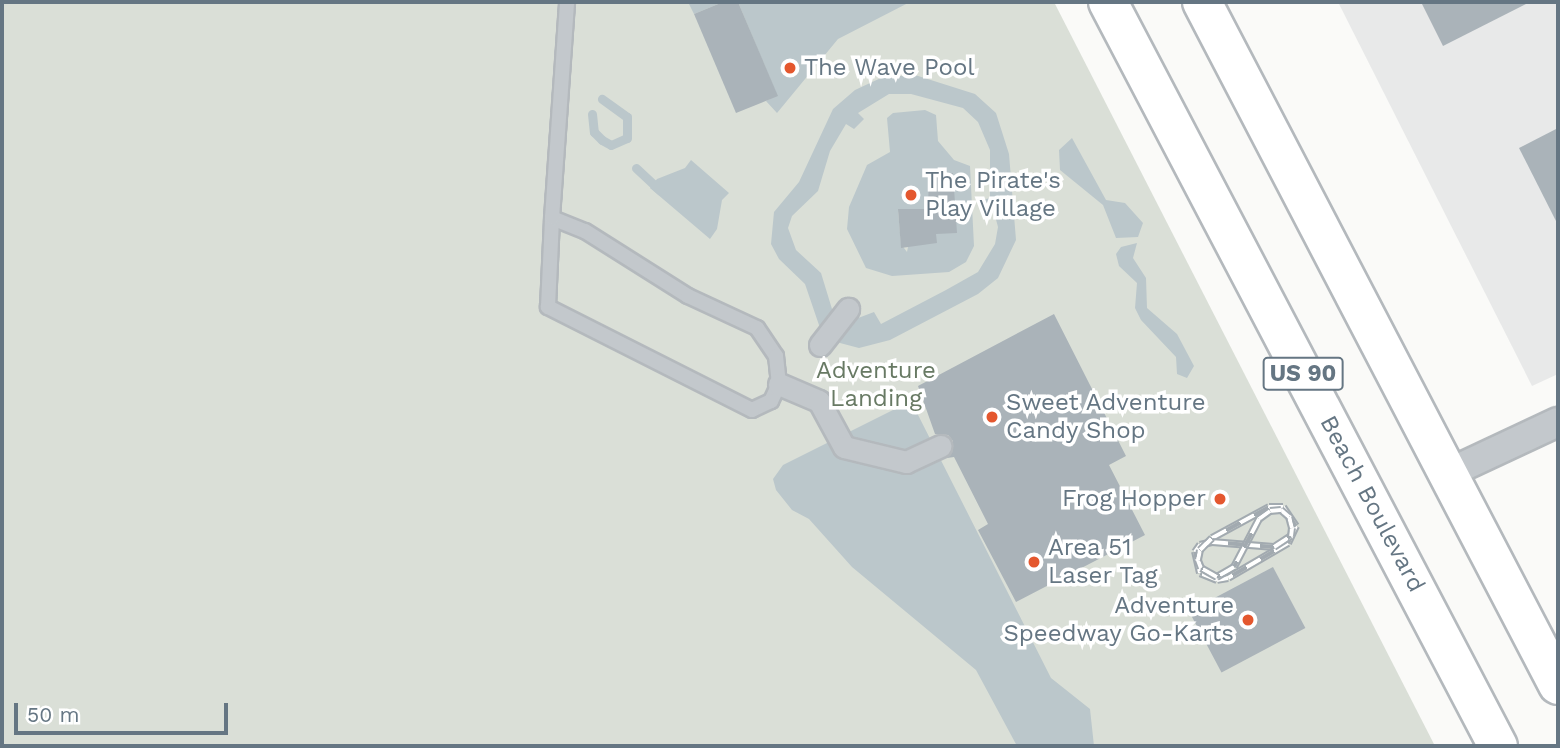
<!DOCTYPE html>
<style>
body{margin:0}
#map{position:relative;width:1560px;height:748px;overflow:hidden;background:#fafaf8;font-family:"Work Sans",sans-serif}
div>[style]{position:absolute}
[style*='--x']{left:calc(var(--x)*1px);top:calc(var(--y)*1px);width:calc(var(--w)*1px);rotate:calc(var(--a)*1deg)}
.built>*{inset:0;background:#e8e9e9}
.green>*{inset:0;background:#dadfd7}
.water>*{inset:0;background:#bbc7cb}
.stream>*{height:9px;margin:-4.5px;padding:0 4.5px;transform-origin:4.5px;border-radius:4.5px;background:#bbc7cb}
.building>*{inset:0;background:#aab3b9;transform-origin:0 0}
.roads{filter:drop-shadow(2px 0 #b4b9bd) drop-shadow(-2px 0 #b4b9bd) drop-shadow(0 2px #b4b9bd) drop-shadow(0 -2px #b4b9bd)}
.service>*{height:14px;margin:-7px;padding:0 7px;transform-origin:7px;border-radius:7px;background:#c3c8cc}
.pedestrian>*{height:21px;margin:-10.5px;padding:0 10.5px;transform-origin:10.5px;border-radius:10.5px;background:#c3c8cc}
.minor>*{height:28px;margin:-14px;padding:0 14px;transform-origin:14px;border-radius:14px;background:#c3c8cc}
.trunk>*{height:38px;margin:-19px;padding:0 19px;transform-origin:19px;border-radius:19px;background:#fff}
.rail>*{height:8px;margin-top:-4px;transform-origin:0;background:repeating-linear-gradient(90deg,#fff 0 16px,#a2aab0 0 32px);box-sizing:border-box;border-block:2px solid #a2aab0}
.dots>*{width:19px;height:19px;translate:-50% -50%;box-sizing:border-box;border:4px solid #fff;border-radius:50%}
span{translate:-50% -50%;white-space:nowrap;text-align:center;line-height:1.15;-webkit-text-stroke:7px #fff;paint-order:stroke}
.shield-label span{padding:2px 5px;background:#fff;border:2px solid;border-radius:5px;-webkit-text-stroke-width:0}
.shield-label{font-size:23px;color:#657683;font-weight:700}
.poi-label{font-size:24px;color:#657683}
.left{translate:0 -50%;text-align:left}
.right{translate:-100% -50%;text-align:right}
.park-label{font-size:24px;color:#687a64}
.street-label{font-size:24px;color:#657683}
.frame{position:absolute;inset:0;border:4px solid #657683;pointer-events:none}
.scale{position:absolute;left:14px;top:703px;width:214px;height:32px;box-sizing:border-box;border:4px solid #657683;border-top:0;padding-left:9px;font-size:21px;line-height:24px;white-space:nowrap;color:#657683;-webkit-text-stroke:5px #fff;paint-order:stroke}
</style>
<div id="map">
<div class="built">
<i style="clip-path:polygon(1338px 2px,1558px 2px,1558px 374px,1532px 386px)"></i>
</div>
<div class="green">
<i style="clip-path:polygon(2px 2px,1054px 2px,1435px 746px,2px 746px)"></i>
</div>
<div class="water">
<i style="clip-path:polygon(688px 2px,723px 2px,694px 14px)"></i>
<i style="clip-path:polygon(738px 2px,910px 2px,838px 39px,777px 113px,766px 101px,777px 95px)"></i>
<i style="clip-path:polygon(evenodd,915px 75px,975px 94px,996px 113px,1009px 154px,1016px 240px,998px 278px,978px 294px,890px 340px,859px 348px,840px 343px,820px 328px,805px 284px,779px 259px,771px 244px,774px 212px,799px 182px,833px 109px,855px 90px,883px 77px,915px 75px,889px 94px,911px 94px,963px 108px,978px 122px,990px 150px,990px 198px,982px 200px,986px 215px,994px 212px,998px 227px,995px 244px,978px 272px,946px 290px,881px 324px,874px 312px,845px 323px,832px 309px,821px 273px,796px 250px,788px 228px,792px 216px,818px 191px,830px 151px,846px 124px,854px 129px,864px 119px,858px 113px,889px 94px)"></i>
<i style="clip-path:polygon(evenodd,925px 110px,936px 115px,938px 141px,954px 160px,970px 166px,974px 246px,966px 262px,949px 272px,892px 276px,866px 268px,847px 229px,849px 207px,867px 165px,890px 152px,887px 118px,893px 113px,925px 110px,898px 210px,909px 242px,907px 252px,901px 244px,898px 210px)"></i>
<i style="clip-path:polygon(1072px 138px,1106px 200px,1125px 203px,1143px 223px,1138px 237px,1116px 238px,1103px 205px,1060px 170px,1059px 150px)"></i>
<i style="clip-path:polygon(691px 160px,729px 193px,722px 200px,717px 229px,710px 239px,650px 188px,657px 179px,685px 168px)"></i>
<i style="clip-path:polygon(1137px 243px,1133px 258px,1146px 278px,1147px 308px,1177px 334px,1194px 366px,1187px 378px,1177px 374px,1176px 357px,1141px 320px,1135px 308px,1137px 283px,1119px 266px,1116px 254px,1121px 247px)"></i>
<i style="clip-path:polygon(911px 401px,1051px 678px,1090px 709px,1094px 746px,1017px 746px,976px 670px,852px 567px,809px 519px,792px 510px,776px 490px,773px 479px,783px 465px)"></i>
</div>
<div class="stream">
<i style="--x:592;--y:114;--w:18;--a:84"></i>
<i style="--x:594;--y:132;--w:11;--a:45"></i>
<i style="--x:602;--y:140;--w:10;--a:29"></i>
<i style="--x:611;--y:145;--w:17;--a:-24"></i>
<i style="--x:627;--y:138;--w:21;--a:-90"></i>
<i style="--x:627;--y:117;--w:31;--a:-144"></i>
<i style="--x:636;--y:168;--w:33;--a:43"></i>
</div>
<div class="building">
<i style="clip-path:polygon(723px 2px,738px 2px,778px 96px,736px 113px,694px 14px)"></i>
<i style="clip-path:polygon(1421px 2px,1530px 2px,1443px 46px)"></i>
<i style="clip-path:polygon(1558px 128px,1558px 225px,1519px 148px)"></i>
<i style="clip-path:polygon(953px 173px,957px 233px,936px 234px,937px 243px,901px 248px,898px 209px,928px 209px,929px 174px)"></i>
<i style="clip-path:polygon(1054px 314px,1126px 456px,1109px 465px,1145px 535px,1016px 602px,978px 530px,988px 524px,954px 457px,947px 458px,953px 441px,948px 435px,935px 434px,918px 386px)"></i>
<i style="left:1273px;top:567px;width:69px;height:95px;rotate:62deg"></i>
</div>
<div class="roads">
<div class="service">
<i style="--x:552;--y:218;--w:35;--a:22"></i>
<i style="--x:585;--y:231;--w:122;--a:32.3"></i>
<i style="--x:688;--y:296;--w:76;--a:24.9"></i>
<i style="--x:757;--y:328;--w:34;--a:56"></i>
<i style="--x:776;--y:356;--w:28;--a:84"></i>
<i style="--x:779;--y:384;--w:19;--a:115"></i>
<i style="--x:771;--y:401;--w:21;--a:155"></i>
<i style="--x:752;--y:410;--w:229;--a:-153.2"></i>
<i style="--x:548;--y:307;--w:89;--a:-87.4"></i>
<i style="--x:552;--y:218;--w:217;--a:-86"></i>
</div>
<div class="pedestrian">
<i style="--x:820;--y:345;--w:46;--a:-52.1"></i>
<i style="--x:779;--y:384;--w:43;--a:23"></i>
<i style="--x:819;--y:401;--w:52;--a:61.5"></i>
<i style="--x:844;--y:447;--w:64;--a:13.6"></i>
<i style="--x:906;--y:462;--w:38;--a:-25"></i>
</div>
<div class="minor">
<i style="--x:1449;--y:473;--w:120;--a:-25.1"></i>
</div>
<div class="trunk">
<i style="--x:1108;--y:2;--w:840;--a:62.34"></i>
<i style="--x:1202;--y:2;--w:770;--a:62.47"></i>
</div>
</div>
<div class="rail">
<i style="--x:1212;--y:538;--w:65;--a:-28.5"></i>
<i style="--x:1269;--y:507;--w:14;--a:0"></i>
<i style="--x:1283;--y:507;--w:23;--a:56"></i>
<i style="--x:1296;--y:526;--w:19;--a:115"></i>
<i style="--x:1288;--y:543;--w:69;--a:149.7"></i>
<i style="--x:1228;--y:578;--w:11;--a:170"></i>
<i style="--x:1217;--y:580;--w:18;--a:-158"></i>
<i style="--x:1200;--y:573;--w:22;--a:-103"></i>
<i style="--x:1195;--y:552;--w:9;--a:-54"></i>
<i style="--x:1200;--y:545;--w:12;--a:-14"></i>
<i style="--x:1212;--y:542;--w:62;--a:4.6"></i>
<i style="--x:1274;--y:547;--w:20;--a:-33"></i>
<i style="--x:1291;--y:536;--w:8;--a:-83"></i>
<i style="--x:1292;--y:528;--w:11;--a:-105"></i>
<i style="--x:1289;--y:517;--w:11;--a:-139"></i>
<i style="--x:1281;--y:510;--w:11;--a:175"></i>
<i style="--x:1270;--y:511;--w:14;--a:144"></i>
<i style="--x:1259;--y:519;--w:54;--a:117.5"></i>
<i style="--x:1234;--y:567;--w:20;--a:150"></i>
<i style="--x:1217;--y:577;--w:18;--a:-151"></i>
<i style="--x:1201;--y:568;--w:9;--a:-111"></i>
<i style="--x:1198;--y:560;--w:10;--a:-79"></i>
<i style="--x:1200;--y:550;--w:17;--a:-45"></i>
</div>
<div class="dots">
<i style="left:790px;top:68px;background:#e4572e"></i>
<i style="left:911px;top:195px;background:#e4572e"></i>
<i style="left:992px;top:417px;background:#e4572e"></i>
<i style="left:1220px;top:499px;background:#e4572e"></i>
<i style="left:1034px;top:562px;background:#e4572e"></i>
<i style="left:1248px;top:620px;background:#e4572e"></i>
</div>
<div class="shield-label">
<span style="left:1303px;top:374px">US 90</span>
</div>
<div class="poi-label">
<span class="left" style="left:804px;top:68px">The Wave Pool</span>
<span class="left" style="left:925px;top:195px">The Pirate's<br>Play Village</span>
<span class="left" style="left:1006px;top:417px">Sweet Adventure<br>Candy Shop</span>
<span class="right" style="left:1206px;top:499px">Frog Hopper</span>
<span class="left" style="left:1048px;top:562px">Area 51<br>Laser Tag</span>
<span class="right" style="left:1234px;top:620px">Adventure<br>Speedway Go-Karts</span>
</div>
<div class="park-label">
<span style="left:876px;top:385px">Adventure<br>Landing</span>
</div>
<div class="street-label">
<span style="left:1372px;top:504px;rotate:62deg">Beach Boulevard</span>
</div>
<div class="frame"></div>
<div class="scale">50 m</div>
</div>
